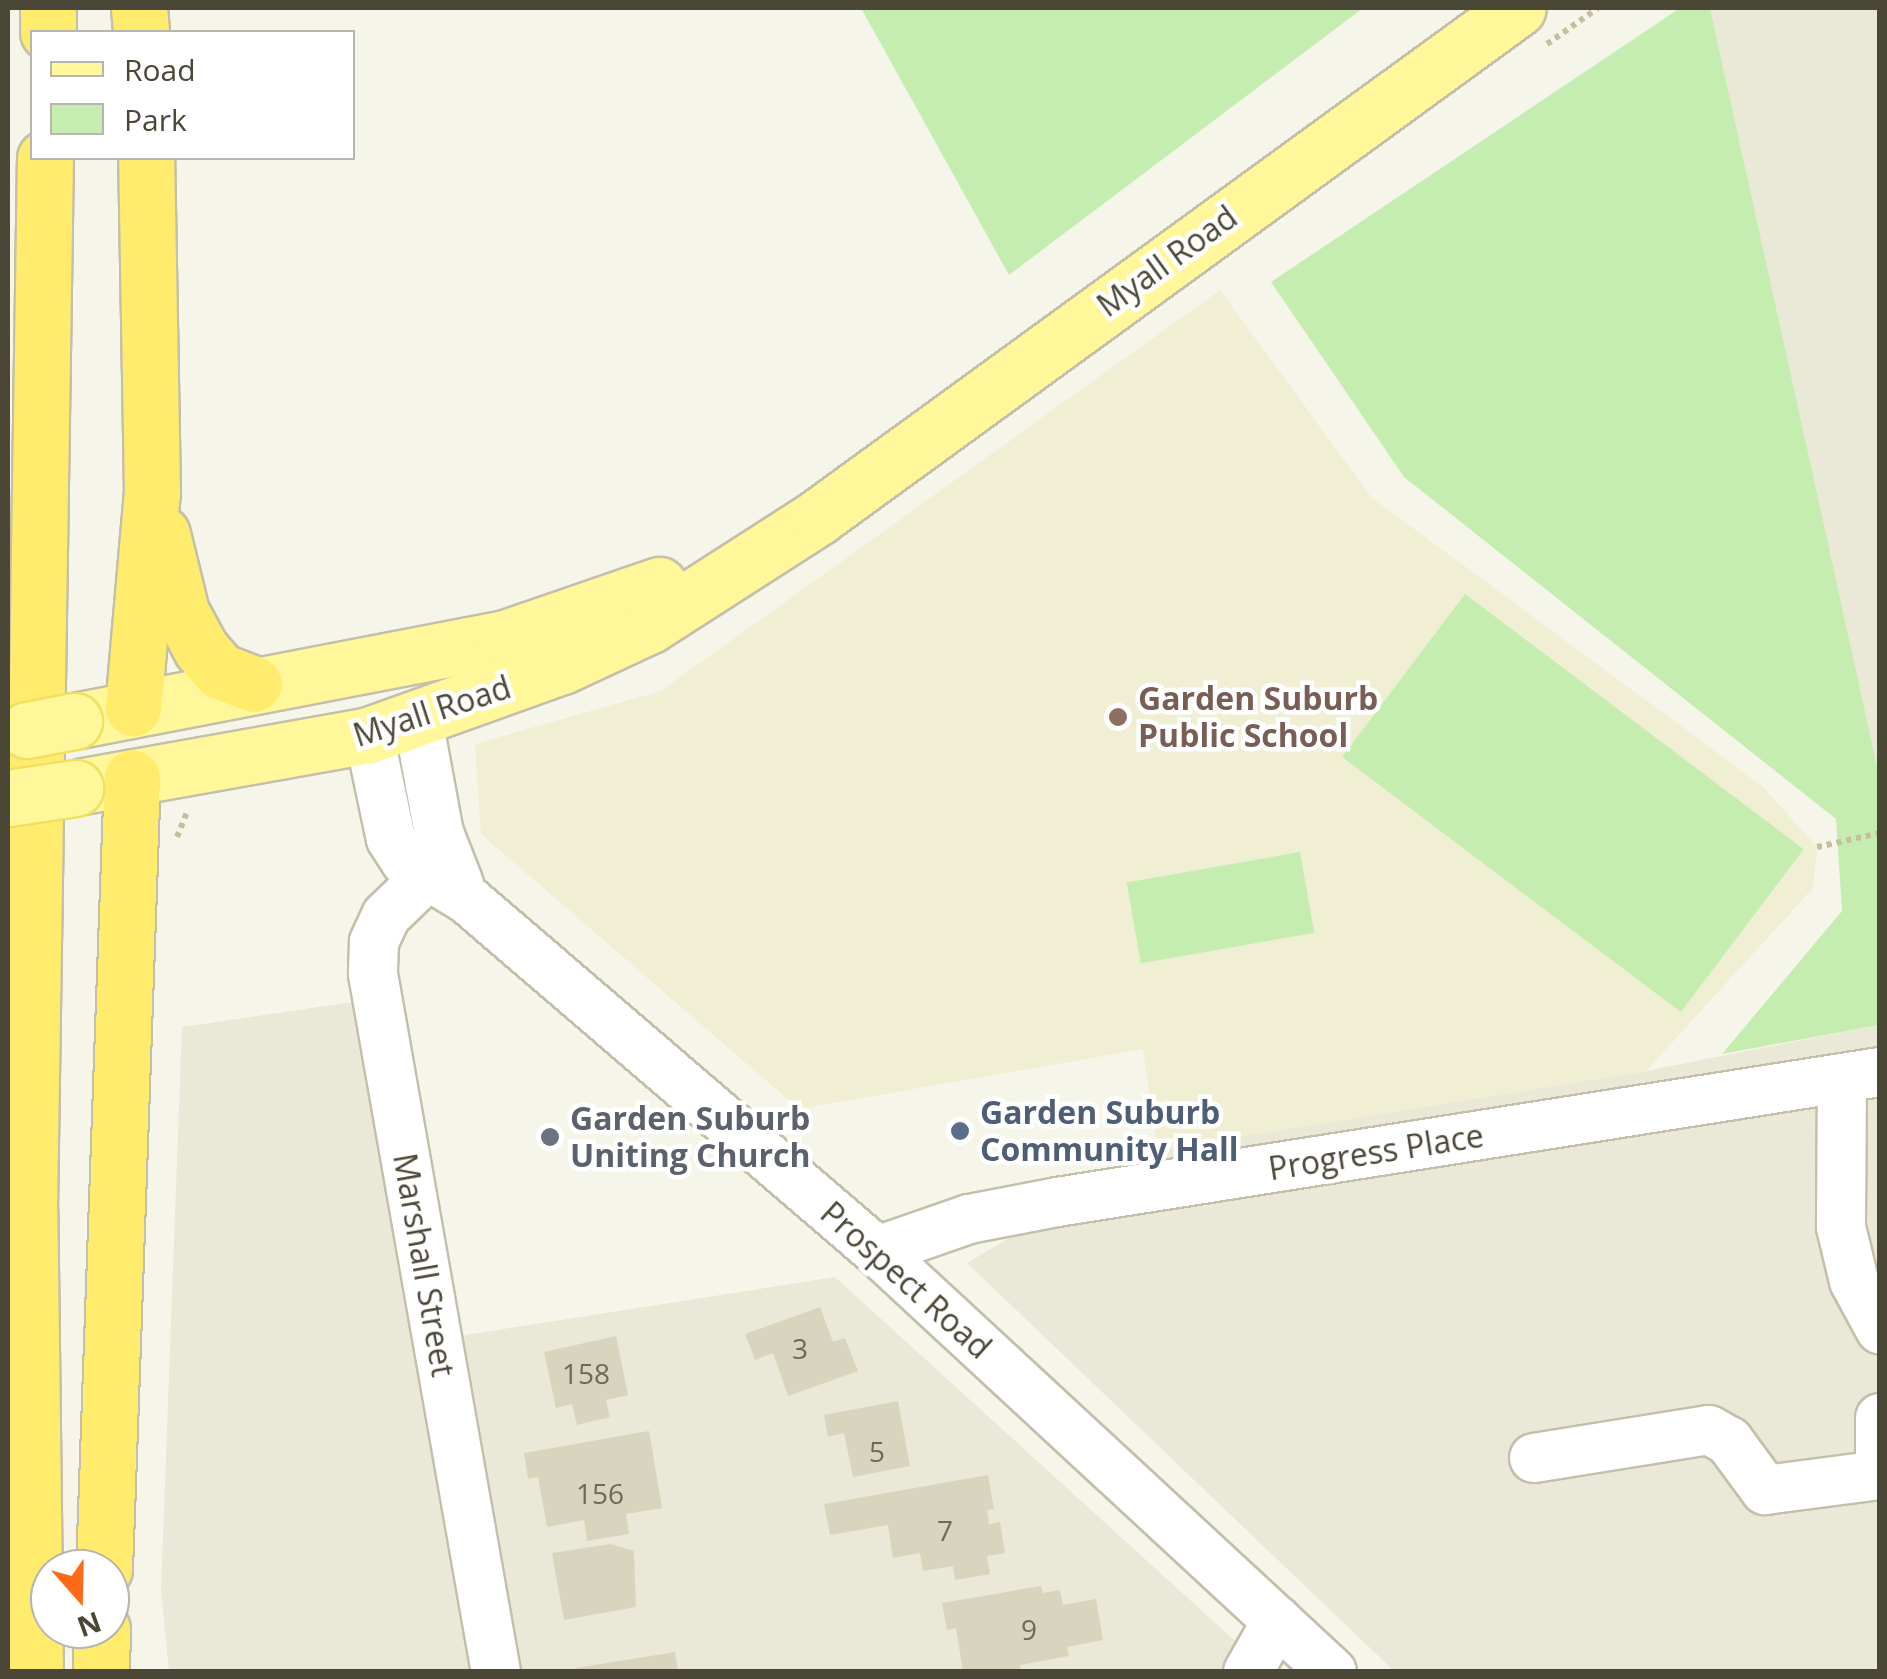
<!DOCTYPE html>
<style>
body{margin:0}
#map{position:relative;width:1887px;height:1679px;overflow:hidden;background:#f6f5ea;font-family:"Open Sans",sans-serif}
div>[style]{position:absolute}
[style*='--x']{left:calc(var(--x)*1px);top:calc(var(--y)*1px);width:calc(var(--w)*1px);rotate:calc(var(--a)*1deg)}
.residential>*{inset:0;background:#eae8d7}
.education>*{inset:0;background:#f0eed3}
.green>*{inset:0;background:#c5edb0;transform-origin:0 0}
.building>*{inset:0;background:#d9d4be}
.path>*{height:6px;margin-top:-3px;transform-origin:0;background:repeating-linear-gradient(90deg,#c6bf9b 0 5px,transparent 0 10px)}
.roads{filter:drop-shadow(2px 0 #c3bfab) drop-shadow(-2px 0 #c3bfab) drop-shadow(0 2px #c3bfab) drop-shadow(0 -2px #c3bfab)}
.minor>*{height:48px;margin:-24px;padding:0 24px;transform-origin:24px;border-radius:24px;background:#fff}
.major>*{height:55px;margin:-27.5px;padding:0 27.5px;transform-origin:27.5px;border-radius:27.5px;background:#fff79a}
.highway>*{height:55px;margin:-27.5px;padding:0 27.5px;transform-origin:27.5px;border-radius:27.5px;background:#ffec6c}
.bridges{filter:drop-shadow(2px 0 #eee160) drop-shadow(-2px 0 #eee160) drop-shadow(0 2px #eee160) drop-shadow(0 -2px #eee160)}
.major-bridge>*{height:55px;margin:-27.5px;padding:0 27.5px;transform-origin:27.5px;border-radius:27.5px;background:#fff79a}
.dots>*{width:28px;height:28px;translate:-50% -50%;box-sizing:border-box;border:5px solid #fff;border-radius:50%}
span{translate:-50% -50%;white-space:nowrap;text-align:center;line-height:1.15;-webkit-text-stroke:9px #fff;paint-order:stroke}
.number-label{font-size:28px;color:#6e6a59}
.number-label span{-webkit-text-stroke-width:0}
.street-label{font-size:32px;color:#4b4737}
.education-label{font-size:32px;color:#785e54;font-weight:700}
.left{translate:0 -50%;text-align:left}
.service-label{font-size:32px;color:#4e5e75;font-weight:700}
.worship-label{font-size:32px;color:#5b616d;font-weight:700}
.frame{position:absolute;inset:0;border:10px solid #4b4737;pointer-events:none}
.legend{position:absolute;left:30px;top:30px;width:325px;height:130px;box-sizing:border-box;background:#fff;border:2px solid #b7b5af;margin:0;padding:12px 18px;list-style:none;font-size:30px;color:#4b4737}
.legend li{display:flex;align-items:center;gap:20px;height:50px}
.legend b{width:50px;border:2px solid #b7b5af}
.north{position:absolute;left:30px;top:1549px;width:100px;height:100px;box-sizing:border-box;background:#fff;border:2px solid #b7b5af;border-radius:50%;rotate:160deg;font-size:28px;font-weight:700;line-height:40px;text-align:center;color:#4b4737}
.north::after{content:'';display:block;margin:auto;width:35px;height:45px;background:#ff6a18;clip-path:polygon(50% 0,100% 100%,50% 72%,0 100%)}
</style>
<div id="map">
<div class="residential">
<i style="clip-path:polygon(1710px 8px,1879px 8px,1879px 780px)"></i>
<i style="clip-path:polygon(393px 996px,459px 1336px,835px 1277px,1268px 1671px,169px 1672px,161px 1590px,182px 1027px)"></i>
<i style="clip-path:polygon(1879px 1025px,1879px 1671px,1394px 1671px,967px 1263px,1157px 1150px,1646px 1071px)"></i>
</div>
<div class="education">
<i style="clip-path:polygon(1220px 290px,1371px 497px,1762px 786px,1817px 847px,1813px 888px,1646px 1071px,1157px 1150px,1143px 1049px,799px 1109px,481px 834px,475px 744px,661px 691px)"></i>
</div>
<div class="green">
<i style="clip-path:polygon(861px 8px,1363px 8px,1009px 275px)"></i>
<i style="clip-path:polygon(1680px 8px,1710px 8px,1880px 780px,1879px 1025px,1722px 1054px,1842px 911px,1836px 819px,1404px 477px,1271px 282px)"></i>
<i style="left:1465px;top:594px;width:424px;height:204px;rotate:37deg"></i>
<i style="left:1300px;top:852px;width:82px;height:176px;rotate:80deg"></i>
</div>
<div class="building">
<i style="clip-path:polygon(820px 1307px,833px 1342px,845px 1338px,858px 1371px,788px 1396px,773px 1353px,755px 1360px,745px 1334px)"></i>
<i style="clip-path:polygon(616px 1336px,628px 1395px,606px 1400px,610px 1417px,577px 1425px,572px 1404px,556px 1408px,544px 1352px)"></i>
<i style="clip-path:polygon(898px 1401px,910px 1466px,853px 1477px,844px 1433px,828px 1437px,824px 1415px)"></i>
<i style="clip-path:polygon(649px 1431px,662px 1508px,626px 1514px,629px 1534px,587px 1541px,584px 1520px,547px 1527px,538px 1477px,528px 1479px,524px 1453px)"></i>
<i style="clip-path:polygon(988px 1475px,994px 1509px,987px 1510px,989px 1524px,1000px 1522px,1005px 1553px,987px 1556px,990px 1574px,955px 1580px,953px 1566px,923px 1571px,920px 1553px,893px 1558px,888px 1525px,830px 1535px,824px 1504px)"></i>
<i style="clip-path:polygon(610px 1544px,634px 1551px,636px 1607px,564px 1620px,552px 1553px)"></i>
<i style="clip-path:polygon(1041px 1586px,1043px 1593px,1060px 1590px,1063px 1605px,1096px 1599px,1103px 1640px,1067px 1647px,1069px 1656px,1020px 1665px,1021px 1672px,963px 1672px,956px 1628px,947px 1630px,942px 1603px)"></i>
<i style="clip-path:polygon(675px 1652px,678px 1672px,577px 1672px,576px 1668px)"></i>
</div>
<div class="path">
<i style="--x:1547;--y:44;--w:62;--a:-35.2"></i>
<i style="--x:177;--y:837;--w:27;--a:-68"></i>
<i style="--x:1817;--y:847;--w:65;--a:-12.5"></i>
</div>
<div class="roads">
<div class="minor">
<i style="--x:418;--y:720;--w:115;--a:79.5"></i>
<i style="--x:439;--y:833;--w:55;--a:68.6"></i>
<i style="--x:369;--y:735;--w:106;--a:78.1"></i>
<i style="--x:391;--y:839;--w:27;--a:57"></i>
<i style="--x:406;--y:862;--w:73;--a:31.5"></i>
<i style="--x:468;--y:900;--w:539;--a:40.64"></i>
<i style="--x:877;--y:1251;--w:620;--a:42.78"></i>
<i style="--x:447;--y:857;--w:85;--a:136"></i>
<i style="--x:386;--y:916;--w:29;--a:115"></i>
<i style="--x:374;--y:942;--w:32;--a:92"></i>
<i style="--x:373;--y:974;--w:709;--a:80.01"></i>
<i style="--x:1842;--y:1078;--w:149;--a:90.4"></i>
<i style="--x:1841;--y:1227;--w:56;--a:76.5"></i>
<i style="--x:1854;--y:1281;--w:55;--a:61.6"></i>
<i style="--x:877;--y:1251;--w:97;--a:-19.2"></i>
<i style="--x:969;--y:1219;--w:90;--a:-10.9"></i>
<i style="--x:1057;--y:1202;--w:833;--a:-8.98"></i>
<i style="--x:1880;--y:1418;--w:40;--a:90"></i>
<i style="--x:1534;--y:1458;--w:177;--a:-9.1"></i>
<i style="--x:1709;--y:1430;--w:23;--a:29"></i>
<i style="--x:1729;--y:1441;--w:61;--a:53.7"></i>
<i style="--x:1765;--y:1490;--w:116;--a:-7.4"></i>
<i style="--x:1248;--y:1672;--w:59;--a:-60.4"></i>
</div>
<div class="major">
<i style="--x:74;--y:721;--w:439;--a:-10.9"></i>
<i style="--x:505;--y:638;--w:163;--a:-19"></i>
<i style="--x:83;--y:786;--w:291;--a:-10.1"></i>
<i style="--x:369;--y:735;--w:205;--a:-19.7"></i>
<i style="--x:562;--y:666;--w:97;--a:-25"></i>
<i style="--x:650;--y:625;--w:200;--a:-32.7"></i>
<i style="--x:818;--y:517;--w:865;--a:-36.02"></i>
</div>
<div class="highway">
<i style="--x:139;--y:8;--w:24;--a:85"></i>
<i style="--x:48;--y:32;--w:24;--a:-90"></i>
<i style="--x:162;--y:534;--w:80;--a:76.3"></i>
<i style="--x:181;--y:612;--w:42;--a:61.6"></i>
<i style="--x:201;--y:649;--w:29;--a:49"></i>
<i style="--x:220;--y:671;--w:36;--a:21"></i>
<i style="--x:133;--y:708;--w:217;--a:-85"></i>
<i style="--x:152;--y:492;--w:334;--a:-91"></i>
<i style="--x:104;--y:1569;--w:792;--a:-87.98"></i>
<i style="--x:35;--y:1672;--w:462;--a:-90.7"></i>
<i style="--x:29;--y:1210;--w:1052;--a:-89.13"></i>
<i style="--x:101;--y:1672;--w:43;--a:-88.7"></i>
</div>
</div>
<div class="bridges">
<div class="major-bridge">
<i style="--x:27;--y:730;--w:48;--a:-10.8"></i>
<i style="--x:8;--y:798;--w:68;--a:-8.5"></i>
</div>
</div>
<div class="dots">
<i style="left:1118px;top:717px;background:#8d6e63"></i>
<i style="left:960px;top:1131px;background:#5c6f8a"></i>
<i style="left:550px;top:1137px;background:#6b7280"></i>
</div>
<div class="number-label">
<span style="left:800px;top:1348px">3</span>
<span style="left:586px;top:1373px">158</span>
<span style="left:877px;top:1451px">5</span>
<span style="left:600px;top:1493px">156</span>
<span style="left:945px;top:1530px">7</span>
<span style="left:1029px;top:1629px">9</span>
</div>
<div class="street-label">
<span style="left:1167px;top:261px;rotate:-36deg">Myall Road</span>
<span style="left:432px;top:711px;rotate:-18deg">Myall Road</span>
<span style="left:1376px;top:1152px;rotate:-9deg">Progress Place</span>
<span style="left:424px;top:1265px;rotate:80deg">Marshall Street</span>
<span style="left:906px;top:1280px;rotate:42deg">Prospect Road</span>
</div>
<div class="education-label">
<span class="left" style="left:1138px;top:717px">Garden Suburb<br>Public School</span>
</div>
<div class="service-label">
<span class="left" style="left:980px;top:1131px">Garden Suburb<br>Community Hall</span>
</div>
<div class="worship-label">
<span class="left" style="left:570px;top:1137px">Garden Suburb<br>Uniting Church</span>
</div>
<div class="frame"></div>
<ul class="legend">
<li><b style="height:12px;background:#fff79a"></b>Road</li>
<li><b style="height:28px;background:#c5edb0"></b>Park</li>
</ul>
<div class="north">N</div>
</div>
